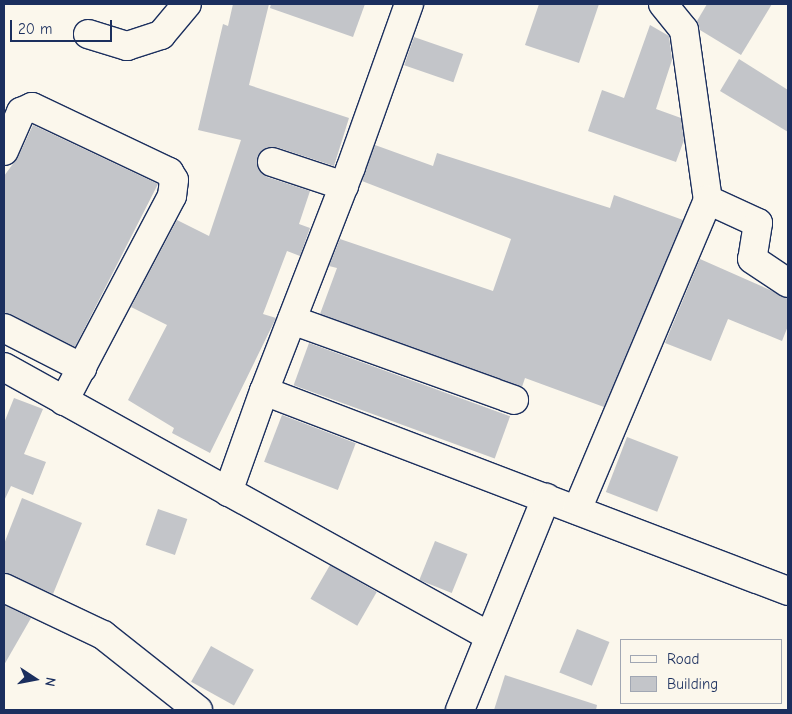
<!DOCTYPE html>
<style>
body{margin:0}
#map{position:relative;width:792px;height:714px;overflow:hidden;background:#fbf7ec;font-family:"Comic Neue",sans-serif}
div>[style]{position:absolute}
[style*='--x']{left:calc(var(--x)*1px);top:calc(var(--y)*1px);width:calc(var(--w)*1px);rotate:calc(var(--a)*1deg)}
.building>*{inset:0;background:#c3c5c9;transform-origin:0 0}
.roads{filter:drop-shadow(1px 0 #1b2f5e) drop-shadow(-1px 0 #1b2f5e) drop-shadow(0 1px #1b2f5e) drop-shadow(0 -1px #1b2f5e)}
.minor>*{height:28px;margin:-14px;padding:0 14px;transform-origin:14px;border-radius:14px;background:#fbf7ec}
span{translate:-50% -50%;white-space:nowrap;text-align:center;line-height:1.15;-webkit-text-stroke:4.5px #fbf7ec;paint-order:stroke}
.frame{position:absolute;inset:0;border:5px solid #1b2f5e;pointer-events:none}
.legend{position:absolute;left:620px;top:639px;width:162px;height:65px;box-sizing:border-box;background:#fbf7ec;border:1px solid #a1a7b3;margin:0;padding:6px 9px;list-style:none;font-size:15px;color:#1b2f5e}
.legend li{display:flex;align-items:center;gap:10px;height:25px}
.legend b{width:25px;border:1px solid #a1a7b3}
.north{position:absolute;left:10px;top:654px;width:50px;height:50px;-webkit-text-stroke:4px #fbf7ec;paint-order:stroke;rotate:101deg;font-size:14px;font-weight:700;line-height:20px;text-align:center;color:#1b2f5e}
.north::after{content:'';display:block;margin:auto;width:18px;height:22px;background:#1b2f5e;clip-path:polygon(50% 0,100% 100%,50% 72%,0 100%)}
.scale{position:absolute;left:10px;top:20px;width:102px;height:22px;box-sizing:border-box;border:2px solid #1b2f5e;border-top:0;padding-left:6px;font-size:15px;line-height:18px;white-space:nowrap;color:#1b2f5e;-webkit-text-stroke:4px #fbf7ec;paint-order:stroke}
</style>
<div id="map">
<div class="building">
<i style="clip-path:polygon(233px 4px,269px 4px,249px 85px,349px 118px,334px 166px,276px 147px,268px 147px,257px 157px,257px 166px,267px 177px,310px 191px,299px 224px,310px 228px,300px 256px,287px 251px,263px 314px,276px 318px,210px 453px,172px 433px,174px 428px,128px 400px,167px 325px,131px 307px,177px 220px,209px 236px,241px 140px,198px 130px,223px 24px,228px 26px)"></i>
<i style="clip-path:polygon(271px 4px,365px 4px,353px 37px,270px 8px)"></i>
<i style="clip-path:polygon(539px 4px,599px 4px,579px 63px,525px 45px)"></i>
<i style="clip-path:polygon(707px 4px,772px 4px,741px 55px,700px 30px,697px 21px)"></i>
<i style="clip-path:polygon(650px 25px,669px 36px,672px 60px,656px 109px,681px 118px,684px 140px,676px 162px,588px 131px,602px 90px,624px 98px)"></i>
<i style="left:414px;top:37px;width:52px;height:30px;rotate:19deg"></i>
<i style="clip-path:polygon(739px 59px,788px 90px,788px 132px,720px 91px)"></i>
<i style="clip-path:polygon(33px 125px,158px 184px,75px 347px,4px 312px,4px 176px,18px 157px)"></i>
<i style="clip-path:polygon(375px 145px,433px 166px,437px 153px,610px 208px,614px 195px,683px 220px,604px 407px,525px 378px,522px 387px,320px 314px,337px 268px,329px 266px,340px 239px,493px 291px,511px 239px,362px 181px)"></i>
<i style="clip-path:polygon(700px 259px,788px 298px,788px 326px,782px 341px,728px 319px,711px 361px,665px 343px)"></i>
<i style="left:309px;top:343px;width:214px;height:45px;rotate:20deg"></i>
<i style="clip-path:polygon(14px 398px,43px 409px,24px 454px,46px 462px,33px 495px,11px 486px,4px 501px,4px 423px)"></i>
<i style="left:282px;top:415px;width:79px;height:50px;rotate:21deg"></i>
<i style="left:627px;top:437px;width:55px;height:59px;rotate:21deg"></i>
<i style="clip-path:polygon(22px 498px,82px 523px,53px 594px,4px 573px,4px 544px)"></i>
<i style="left:158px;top:509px;width:31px;height:38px;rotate:19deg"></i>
<i style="left:435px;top:541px;width:35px;height:42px;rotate:22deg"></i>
<i style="left:330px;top:565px;width:54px;height:39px;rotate:30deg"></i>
<i style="clip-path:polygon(4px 605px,31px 618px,4px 665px)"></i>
<i style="left:577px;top:629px;width:35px;height:47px;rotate:22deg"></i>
<i style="left:211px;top:646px;width:49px;height:41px;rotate:29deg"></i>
<i style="clip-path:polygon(505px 675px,597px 705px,596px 710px,494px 710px)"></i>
</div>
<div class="roads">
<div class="minor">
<i style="--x:409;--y:4;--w:173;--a:109.6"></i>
<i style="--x:351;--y:167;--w:240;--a:111.2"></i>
<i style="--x:264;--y:391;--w:561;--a:20.89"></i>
<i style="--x:663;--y:4;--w:33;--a:51"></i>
<i style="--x:684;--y:30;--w:172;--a:82"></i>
<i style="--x:708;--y:200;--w:55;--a:24.7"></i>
<i style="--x:758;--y:223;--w:36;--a:99"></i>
<i style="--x:752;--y:259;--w:43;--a:33.7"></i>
<i style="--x:88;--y:34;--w:41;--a:17.1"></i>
<i style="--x:127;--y:46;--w:36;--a:-18"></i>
<i style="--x:161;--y:35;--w:40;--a:-50"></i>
<i style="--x:4;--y:151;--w:43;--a:-66.4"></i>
<i style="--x:21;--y:112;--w:12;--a:-24"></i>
<i style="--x:32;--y:107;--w:152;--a:25.4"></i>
<i style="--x:169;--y:172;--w:9;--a:58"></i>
<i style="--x:174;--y:180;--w:16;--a:97"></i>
<i style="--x:172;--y:196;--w:232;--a:117.8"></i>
<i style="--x:272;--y:162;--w:76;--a:18.4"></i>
<i style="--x:292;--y:320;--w:236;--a:19.8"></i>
<i style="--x:4;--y:328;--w:88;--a:27.1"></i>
<i style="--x:4;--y:367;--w:552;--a:29.02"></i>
<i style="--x:228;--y:492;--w:107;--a:-70.4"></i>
<i style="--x:577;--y:510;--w:337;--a:-67.1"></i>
<i style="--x:4;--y:588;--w:110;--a:25.4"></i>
<i style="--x:103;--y:635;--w:121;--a:38.3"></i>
<i style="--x:460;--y:710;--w:229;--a:-67.9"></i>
</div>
</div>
<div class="frame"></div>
<ul class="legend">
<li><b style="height:6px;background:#fbf7ec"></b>Road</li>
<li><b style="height:14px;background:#c3c5c9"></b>Building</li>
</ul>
<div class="north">N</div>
<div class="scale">20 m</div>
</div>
